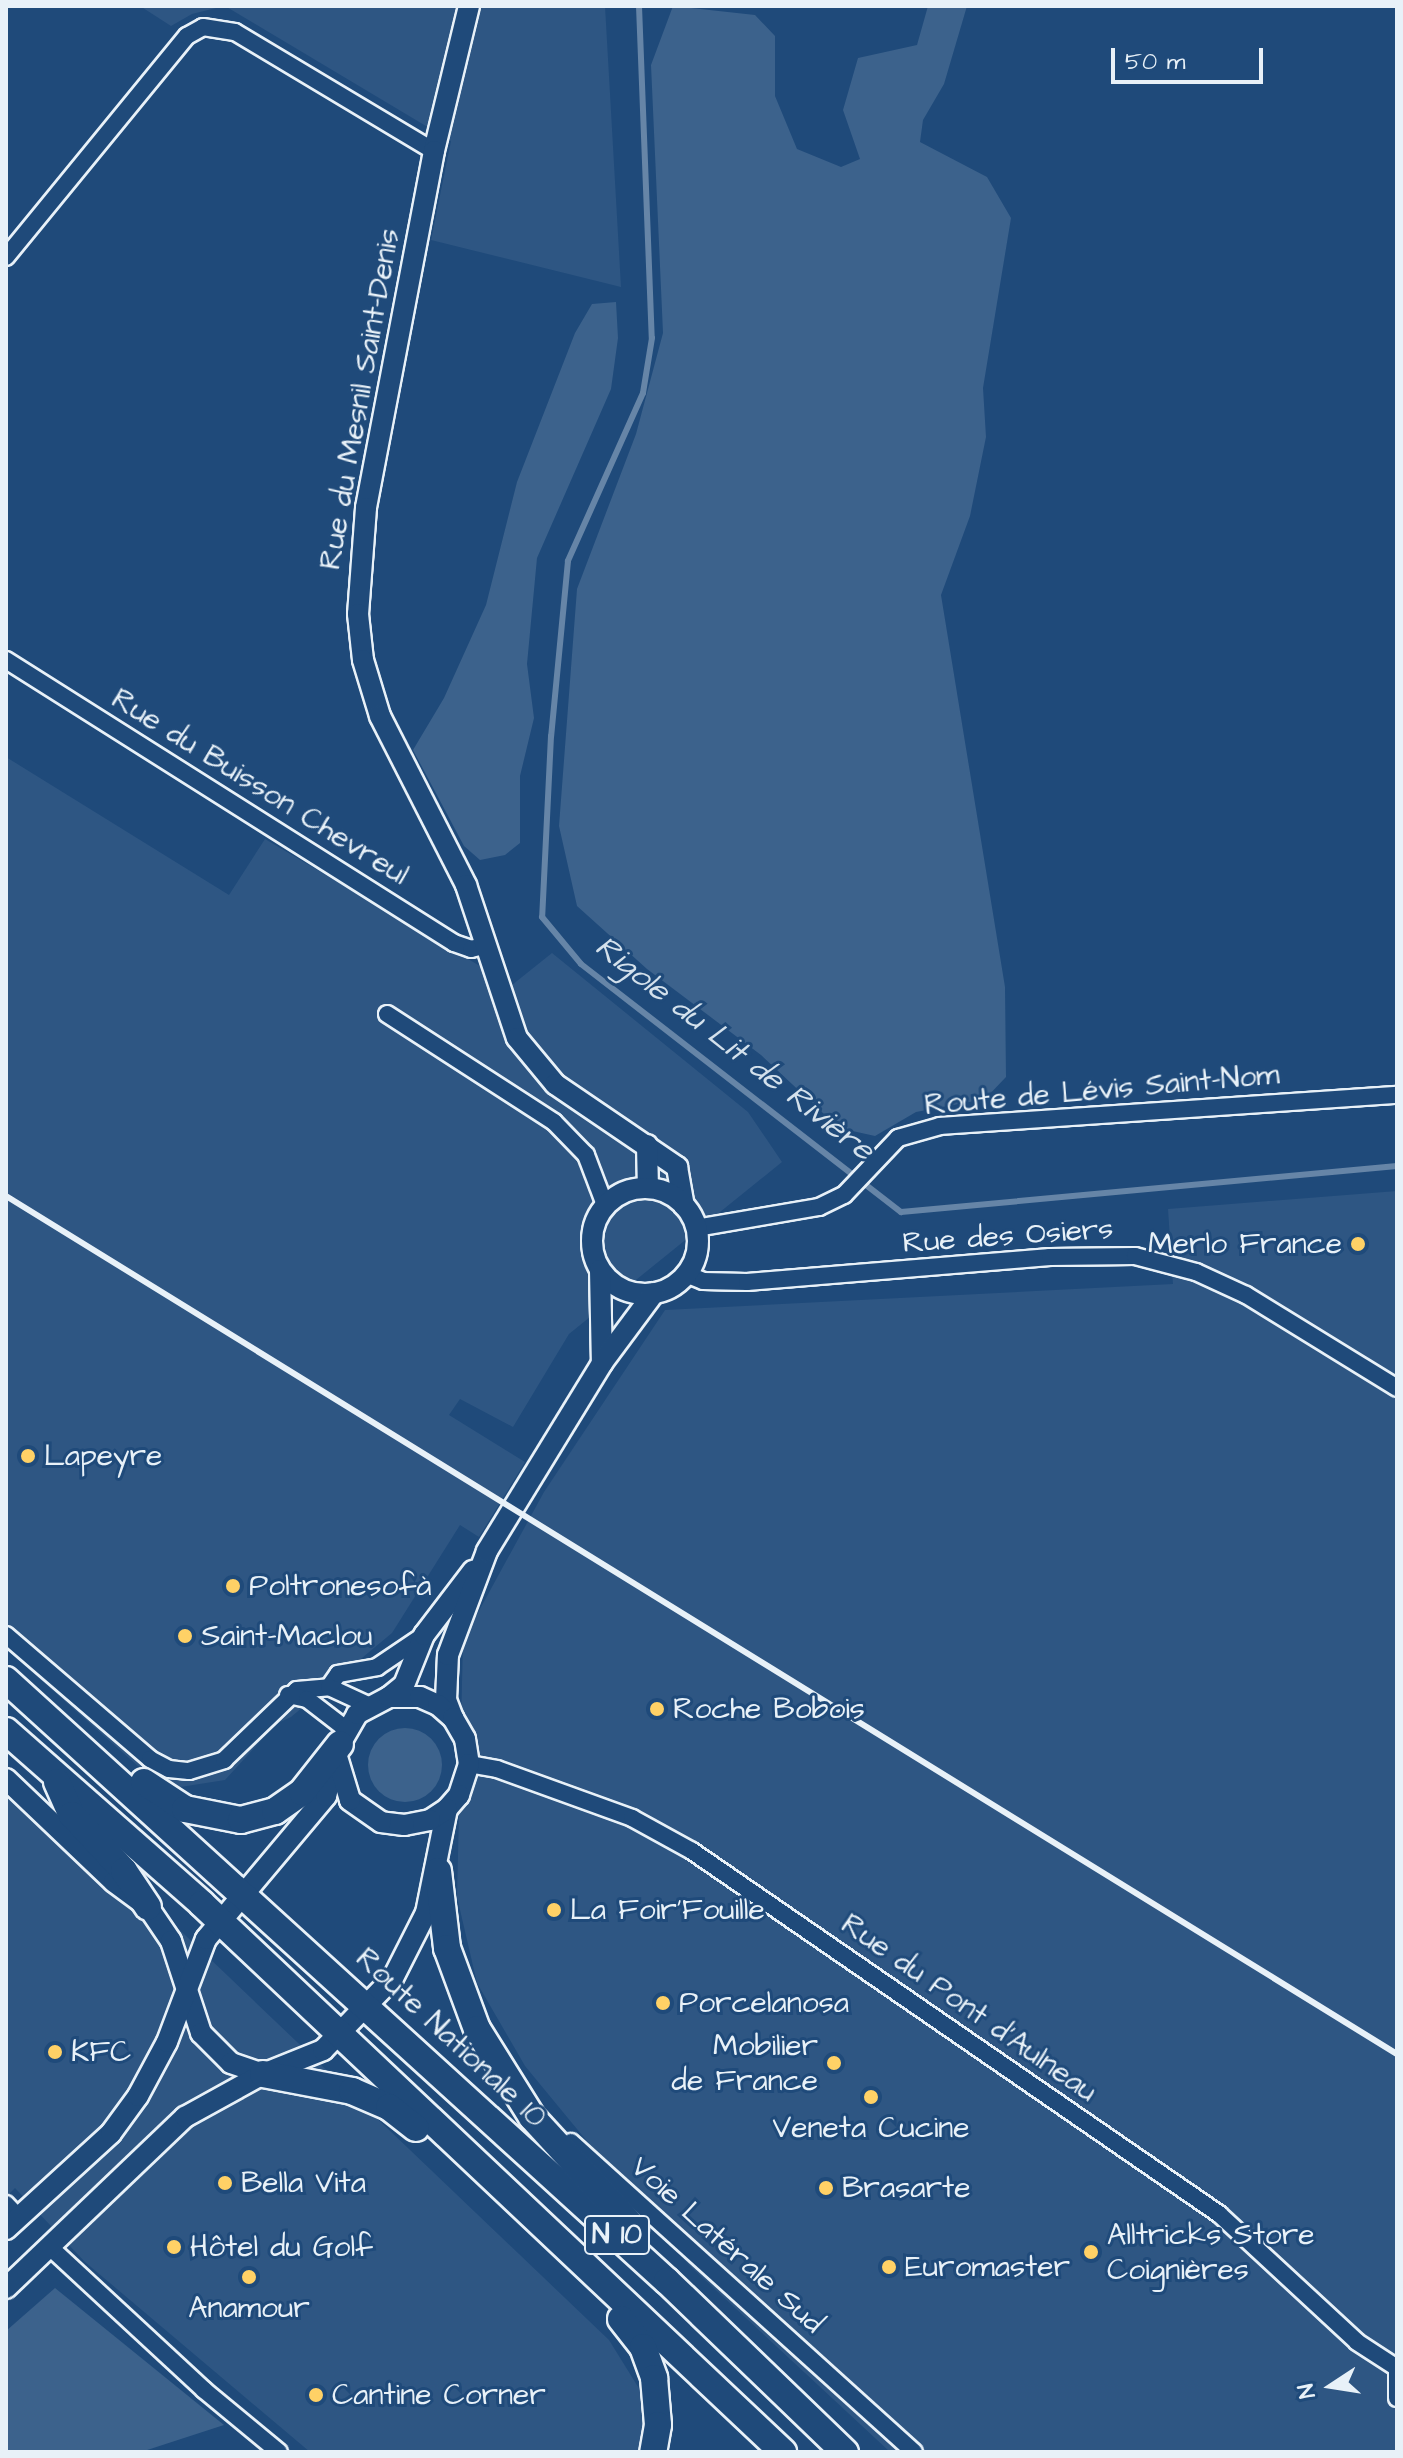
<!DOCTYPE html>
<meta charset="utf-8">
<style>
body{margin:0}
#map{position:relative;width:1403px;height:2458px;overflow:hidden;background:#1f4a7a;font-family:"Architects Daughter",sans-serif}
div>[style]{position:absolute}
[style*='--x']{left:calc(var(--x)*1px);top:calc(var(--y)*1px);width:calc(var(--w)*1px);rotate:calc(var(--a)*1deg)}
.built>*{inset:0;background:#2e5683}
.green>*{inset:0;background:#3c628c}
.round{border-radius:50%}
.stream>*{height:6px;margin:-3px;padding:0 3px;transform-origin:3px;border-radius:3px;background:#6685a7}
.roads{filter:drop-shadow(2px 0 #e8f1f8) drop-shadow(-2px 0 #e8f1f8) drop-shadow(0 2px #e8f1f8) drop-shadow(0 -2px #e8f1f8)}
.minor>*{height:16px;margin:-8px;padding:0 8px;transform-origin:8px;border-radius:8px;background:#1f4a7a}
.tertiary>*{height:20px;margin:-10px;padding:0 10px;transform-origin:10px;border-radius:10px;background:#1f4a7a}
.tertiary>.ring{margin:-10px;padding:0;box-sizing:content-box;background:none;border:20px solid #1f4a7a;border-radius:50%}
.primary>*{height:26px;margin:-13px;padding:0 13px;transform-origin:13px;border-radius:13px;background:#1f4a7a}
.rail>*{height:6px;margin:-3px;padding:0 3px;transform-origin:3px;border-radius:3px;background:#e8f1f8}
.dots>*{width:22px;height:22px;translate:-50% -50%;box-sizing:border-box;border:4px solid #1f4a7a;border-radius:50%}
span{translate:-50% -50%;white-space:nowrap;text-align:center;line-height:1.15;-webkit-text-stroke:6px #1f4a7a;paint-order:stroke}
.shield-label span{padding:2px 6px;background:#1f4a7a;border:2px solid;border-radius:6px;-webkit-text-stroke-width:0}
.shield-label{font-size:28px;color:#e8f1f8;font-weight:700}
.street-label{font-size:30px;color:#e8f1f8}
.poi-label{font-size:30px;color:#e8f1f8}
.right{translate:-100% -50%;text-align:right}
.left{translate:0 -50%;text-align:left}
.water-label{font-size:32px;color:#d4e1ec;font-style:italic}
.frame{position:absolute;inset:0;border:8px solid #e8f1f8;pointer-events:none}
.north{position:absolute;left:1291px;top:2346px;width:80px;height:80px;-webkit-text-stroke:6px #1f4a7a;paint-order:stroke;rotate:258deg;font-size:22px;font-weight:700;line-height:32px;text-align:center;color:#e8f1f8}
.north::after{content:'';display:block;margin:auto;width:28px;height:36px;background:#e8f1f8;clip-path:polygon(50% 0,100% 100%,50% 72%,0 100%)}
.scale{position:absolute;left:1111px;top:48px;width:152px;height:36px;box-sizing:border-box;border:4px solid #e8f1f8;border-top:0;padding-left:10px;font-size:24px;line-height:28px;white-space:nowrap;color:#e8f1f8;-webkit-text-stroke:6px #1f4a7a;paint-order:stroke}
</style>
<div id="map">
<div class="built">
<i style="clip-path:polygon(140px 6px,224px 6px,192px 14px,171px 26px)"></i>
<i style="clip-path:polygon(225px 6px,605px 6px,621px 287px,431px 240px,451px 141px)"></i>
<i style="clip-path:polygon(6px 757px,229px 895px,265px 839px,512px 985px,552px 953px,748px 1112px,782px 1162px,569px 1334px,513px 1427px,460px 1399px,449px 1415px,525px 1462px,479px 1537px,460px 1525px,392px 1633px,291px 1717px,276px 1724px,225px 1780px,174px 1788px,138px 1766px,6px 1649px)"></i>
<i style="clip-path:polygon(1397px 1191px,1397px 2452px,890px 2452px,689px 2265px,525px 2066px,477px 1983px,457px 1897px,463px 1640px,544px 1492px,665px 1310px,1173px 1284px,1168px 1209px)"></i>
<i style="clip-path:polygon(6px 1764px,609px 2340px,671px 2440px,668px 2452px,310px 2452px,85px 2262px,15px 2188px,6px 2197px)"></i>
</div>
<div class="green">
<i style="clip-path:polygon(673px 6px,755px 15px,775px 36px,775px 96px,797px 149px,841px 167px,860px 159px,843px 110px,858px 58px,917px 45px,928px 6px,967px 6px,944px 84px,923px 120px,920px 142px,987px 177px,1011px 218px,983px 388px,986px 437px,970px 516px,941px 595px,1005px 987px,1006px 1077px,985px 1099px,916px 1112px,875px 1136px,839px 1128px,761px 1055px,647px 969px,577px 906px,559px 826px,577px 589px,636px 434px,663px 333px,651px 65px)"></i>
<i style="clip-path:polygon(616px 302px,618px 338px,611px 389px,537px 558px,527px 664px,534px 718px,520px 776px,520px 843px,505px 855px,480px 860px,464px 846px,413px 750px,444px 698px,486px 605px,517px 482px,575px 333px,592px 304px)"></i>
<i class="round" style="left:368px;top:1728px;width:74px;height:74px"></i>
<i style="clip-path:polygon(55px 2288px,224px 2425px,141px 2452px,6px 2452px,6px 2331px)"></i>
</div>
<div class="stream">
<i style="--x:639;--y:6;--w:332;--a:87.8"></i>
<i style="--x:652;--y:338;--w:56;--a:99.3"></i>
<i style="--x:643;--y:393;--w:184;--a:114.1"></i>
<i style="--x:568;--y:561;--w:176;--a:95.5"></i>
<i style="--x:551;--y:736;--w:181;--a:92.8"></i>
<i style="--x:542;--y:917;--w:61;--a:50.3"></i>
<i style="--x:581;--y:964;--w:405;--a:37.8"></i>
<i style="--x:901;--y:1212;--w:498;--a:-5.3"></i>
</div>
<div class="roads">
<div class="minor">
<i style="--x:6;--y:257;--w:286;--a:-50.7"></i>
<i style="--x:187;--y:36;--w:18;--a:-29"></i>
<i style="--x:203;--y:27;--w:32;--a:9"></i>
<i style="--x:235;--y:32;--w:232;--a:30.9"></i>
<i style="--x:6;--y:660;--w:530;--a:32.28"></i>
<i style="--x:454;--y:943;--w:18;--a:19"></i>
<i style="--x:471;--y:949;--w:16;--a:-14"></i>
<i style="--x:387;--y:1014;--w:199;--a:32.9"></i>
<i style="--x:554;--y:1122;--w:46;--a:45.9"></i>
<i style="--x:586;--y:1155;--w:53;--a:69.2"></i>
<i style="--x:696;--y:1228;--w:125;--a:-9.7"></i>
<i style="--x:819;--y:1207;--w:28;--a:-26"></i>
<i style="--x:844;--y:1195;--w:79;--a:-46.5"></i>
<i style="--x:898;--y:1138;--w:44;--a:-15.9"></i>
<i style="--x:940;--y:1126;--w:458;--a:-3.9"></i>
<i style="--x:686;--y:1274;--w:18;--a:22"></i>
<i style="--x:703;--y:1281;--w:44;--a:1.3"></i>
<i style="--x:747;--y:1282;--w:304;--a:-4.7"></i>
<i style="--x:1050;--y:1257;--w:85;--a:-0.7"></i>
<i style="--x:1135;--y:1256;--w:63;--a:14.7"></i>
<i style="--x:1196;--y:1272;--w:55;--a:24.7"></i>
<i style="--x:1246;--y:1295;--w:177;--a:31.6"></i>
<i style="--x:6;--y:1635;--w:190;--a:40.7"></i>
<i style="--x:150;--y:1759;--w:21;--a:28"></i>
<i style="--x:169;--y:1769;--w:20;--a:6"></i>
<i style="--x:189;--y:1771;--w:37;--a:-17"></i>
<i style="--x:224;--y:1760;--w:101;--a:-43.8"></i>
<i style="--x:297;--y:1690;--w:32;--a:-5"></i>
<i style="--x:329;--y:1687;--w:43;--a:24.8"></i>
<i style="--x:329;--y:1687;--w:16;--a:-55"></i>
<i style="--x:338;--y:1674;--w:40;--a:-10"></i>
<i style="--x:377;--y:1667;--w:55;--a:-34"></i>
<i style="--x:288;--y:1695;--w:19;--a:12"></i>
<i style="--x:307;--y:1699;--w:49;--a:37.6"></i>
<i style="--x:469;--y:1764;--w:28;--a:10"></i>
<i style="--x:497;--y:1769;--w:144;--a:19.9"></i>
<i style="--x:632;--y:1818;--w:68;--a:28.8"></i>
<i style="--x:692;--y:1851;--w:640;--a:34.56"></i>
<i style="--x:1219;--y:2214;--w:188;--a:42.8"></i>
<i style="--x:1357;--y:2342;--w:48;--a:33"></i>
<i style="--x:571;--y:2142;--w:462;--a:42.1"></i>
<i style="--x:6;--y:2204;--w:18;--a:47"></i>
<i style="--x:52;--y:2249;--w:207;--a:42.8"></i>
<i style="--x:204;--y:2390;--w:97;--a:39.6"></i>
<i style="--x:1397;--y:2370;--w:28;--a:90"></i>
</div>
<div class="tertiary">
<i style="--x:469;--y:6;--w:149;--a:103.6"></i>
<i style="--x:434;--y:151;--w:363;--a:100.8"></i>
<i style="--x:366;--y:508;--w:106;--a:94.3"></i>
<i style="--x:358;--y:614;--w:46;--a:83.8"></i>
<i style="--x:363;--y:660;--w:59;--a:73.1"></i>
<i style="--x:380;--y:716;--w:190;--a:63"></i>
<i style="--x:466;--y:885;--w:161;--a:71.6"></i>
<i style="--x:517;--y:1038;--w:60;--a:50.4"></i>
<i style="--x:555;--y:1084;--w:148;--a:34.2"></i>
<i style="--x:677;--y:1167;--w:39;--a:80"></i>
<i style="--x:647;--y:1145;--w:43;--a:88.7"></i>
<i class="ring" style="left:592px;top:1188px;width:86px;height:86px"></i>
<i style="--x:600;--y:1270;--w:93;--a:88.8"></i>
<i style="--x:389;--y:1697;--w:19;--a:-39"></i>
<i style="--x:404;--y:1685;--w:54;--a:-68.2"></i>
<i style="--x:424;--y:1635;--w:81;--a:-52.6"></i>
<i style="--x:453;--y:1718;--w:19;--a:-111"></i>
<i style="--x:446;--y:1700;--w:45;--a:-87.5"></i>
<i style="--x:448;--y:1655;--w:111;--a:-69.4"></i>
<i style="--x:487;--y:1551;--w:220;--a:-58.5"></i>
<i style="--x:602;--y:1363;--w:87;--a:-53.4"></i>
<i style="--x:6;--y:1779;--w:149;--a:43.6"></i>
<i style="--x:114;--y:1882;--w:42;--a:36.3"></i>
<i style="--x:148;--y:1907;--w:41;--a:55.9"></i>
<i style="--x:171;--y:1941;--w:97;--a:71.9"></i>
<i style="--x:201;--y:2033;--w:42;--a:45"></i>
<i style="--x:231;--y:2063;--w:34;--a:19"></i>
<i style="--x:263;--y:2074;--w:65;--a:-21.8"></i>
<i style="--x:323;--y:2050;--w:100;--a:-45.8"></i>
<i style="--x:393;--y:1978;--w:73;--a:-63.1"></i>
<i style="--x:426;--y:1913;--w:106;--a:-78.6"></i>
<i style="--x:6;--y:2229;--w:142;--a:-42.4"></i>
<i style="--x:111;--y:2133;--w:46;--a:-53.9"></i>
<i style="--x:138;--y:2096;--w:61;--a:-61.8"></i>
<i style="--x:167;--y:2042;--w:110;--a:-69.3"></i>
<i style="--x:206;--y:1939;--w:187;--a:-50"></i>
<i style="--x:326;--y:1796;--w:54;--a:-74.9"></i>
<i style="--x:340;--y:1744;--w:34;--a:-60"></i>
<i style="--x:357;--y:1714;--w:36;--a:-28"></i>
<i style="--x:389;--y:1697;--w:31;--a:0"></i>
<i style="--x:420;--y:1697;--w:20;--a:24"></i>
<i style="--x:438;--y:1705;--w:20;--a:41"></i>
<i style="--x:453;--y:1718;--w:24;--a:60"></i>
<i style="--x:465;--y:1739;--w:25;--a:81"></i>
<i style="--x:469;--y:1764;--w:33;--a:108"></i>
<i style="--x:459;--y:1795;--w:18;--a:131"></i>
<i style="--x:447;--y:1809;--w:20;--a:147"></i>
<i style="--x:430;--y:1820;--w:26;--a:169"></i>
<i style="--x:404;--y:1825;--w:23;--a:-173"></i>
<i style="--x:381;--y:1822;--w:38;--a:-145"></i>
<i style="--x:350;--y:1800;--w:45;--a:-106.8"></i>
<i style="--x:6;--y:2288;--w:248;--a:-43.7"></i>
<i style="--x:185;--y:2117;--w:89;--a:-28.9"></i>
</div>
<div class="primary">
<i style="--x:6;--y:1680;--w:893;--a:42.28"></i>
<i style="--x:667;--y:2281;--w:247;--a:43.9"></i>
<i style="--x:6;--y:1731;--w:261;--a:41.4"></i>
<i style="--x:202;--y:1904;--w:799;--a:43.33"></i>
<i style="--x:57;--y:1782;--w:36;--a:66"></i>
<i style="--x:72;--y:1815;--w:76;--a:47.1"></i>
<i style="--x:124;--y:1871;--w:43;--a:56.3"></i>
<i style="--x:144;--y:1782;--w:49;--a:33.4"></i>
<i style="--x:185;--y:1809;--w:57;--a:11.1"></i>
<i style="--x:241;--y:1820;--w:35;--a:-15"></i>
<i style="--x:275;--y:1811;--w:33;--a:-35"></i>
<i style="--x:302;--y:1792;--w:61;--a:-51.6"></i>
<i style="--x:438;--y:1871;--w:78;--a:83.3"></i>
<i style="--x:447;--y:1948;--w:86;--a:69.7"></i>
<i style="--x:477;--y:2029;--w:104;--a:58"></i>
<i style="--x:532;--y:2117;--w:152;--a:47.4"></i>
<i style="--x:263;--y:2074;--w:91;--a:10.8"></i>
<i style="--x:352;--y:2091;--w:40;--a:23.4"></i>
<i style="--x:389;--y:2107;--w:34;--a:38"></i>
<i style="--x:621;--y:2319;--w:36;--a:52"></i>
<i style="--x:643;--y:2347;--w:33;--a:70"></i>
<i style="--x:654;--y:2378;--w:47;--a:85.1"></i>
<i style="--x:658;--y:2425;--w:27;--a:100"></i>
</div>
</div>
<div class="rail">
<i style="--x:6;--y:1196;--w:1634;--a:31.67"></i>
</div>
<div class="dots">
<i style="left:1358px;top:1244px;background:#ffd166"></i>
<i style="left:28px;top:1456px;background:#ffd166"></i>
<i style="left:233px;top:1586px;background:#ffd166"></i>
<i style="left:185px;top:1636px;background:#ffd166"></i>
<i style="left:657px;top:1709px;background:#ffd166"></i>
<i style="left:554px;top:1910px;background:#ffd166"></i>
<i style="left:663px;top:2003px;background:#ffd166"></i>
<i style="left:55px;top:2052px;background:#ffd166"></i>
<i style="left:834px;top:2063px;background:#ffd166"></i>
<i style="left:871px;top:2097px;background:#ffd166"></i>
<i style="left:225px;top:2183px;background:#ffd166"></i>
<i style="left:826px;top:2188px;background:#ffd166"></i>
<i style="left:174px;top:2247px;background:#ffd166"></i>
<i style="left:1091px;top:2252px;background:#ffd166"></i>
<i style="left:889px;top:2267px;background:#ffd166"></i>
<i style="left:249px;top:2277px;background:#ffd166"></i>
<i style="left:316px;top:2395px;background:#ffd166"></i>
</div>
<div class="shield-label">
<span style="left:617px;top:2235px">N 10</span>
</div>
<div class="street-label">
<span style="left:360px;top:399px;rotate:-80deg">Rue du Mesnil Saint-Denis</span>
<span style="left:260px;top:787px;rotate:32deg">Rue du Buisson Chevreul</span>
<span style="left:1102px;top:1090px;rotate:-5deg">Route de Lévis Saint-Nom</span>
<span style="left:1008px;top:1236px;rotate:-4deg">Rue des Osiers</span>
<span style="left:969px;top:2008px;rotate:35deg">Rue du Pont d'Aulneau</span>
<span style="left:451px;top:2038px;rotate:43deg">Route Nationale 10</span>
<span style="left:727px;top:2245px;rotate:42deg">Voie Latérale Sud</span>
</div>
<div class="poi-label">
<span class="right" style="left:1342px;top:1244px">Merlo France</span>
<span class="left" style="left:44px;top:1456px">Lapeyre</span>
<span class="left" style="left:249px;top:1586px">Poltronesofà</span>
<span class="left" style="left:201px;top:1636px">Saint-Maclou</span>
<span class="left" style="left:673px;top:1709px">Roche Bobois</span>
<span class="left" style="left:570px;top:1910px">La Foir'Fouille</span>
<span class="left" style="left:679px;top:2003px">Porcelanosa</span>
<span class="right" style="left:818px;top:2063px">Mobilier<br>de France</span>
<span class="left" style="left:71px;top:2052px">KFC</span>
<span style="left:871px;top:2128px">Veneta Cucine</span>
<span class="left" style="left:241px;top:2183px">Bella Vita</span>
<span class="left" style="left:842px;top:2188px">Brasarte</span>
<span class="left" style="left:1107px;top:2252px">Alltricks Store<br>Coignières</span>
<span class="left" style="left:190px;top:2247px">Hôtel du Golf</span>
<span class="left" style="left:905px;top:2267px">Euromaster</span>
<span style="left:249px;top:2308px">Anamour</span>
<span class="left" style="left:332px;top:2395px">Cantine Corner</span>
</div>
<div class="water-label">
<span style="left:734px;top:1049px;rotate:38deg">Rigole du Lit de Rivière</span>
</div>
<div class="frame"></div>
<div class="north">N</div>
<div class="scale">50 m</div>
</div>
